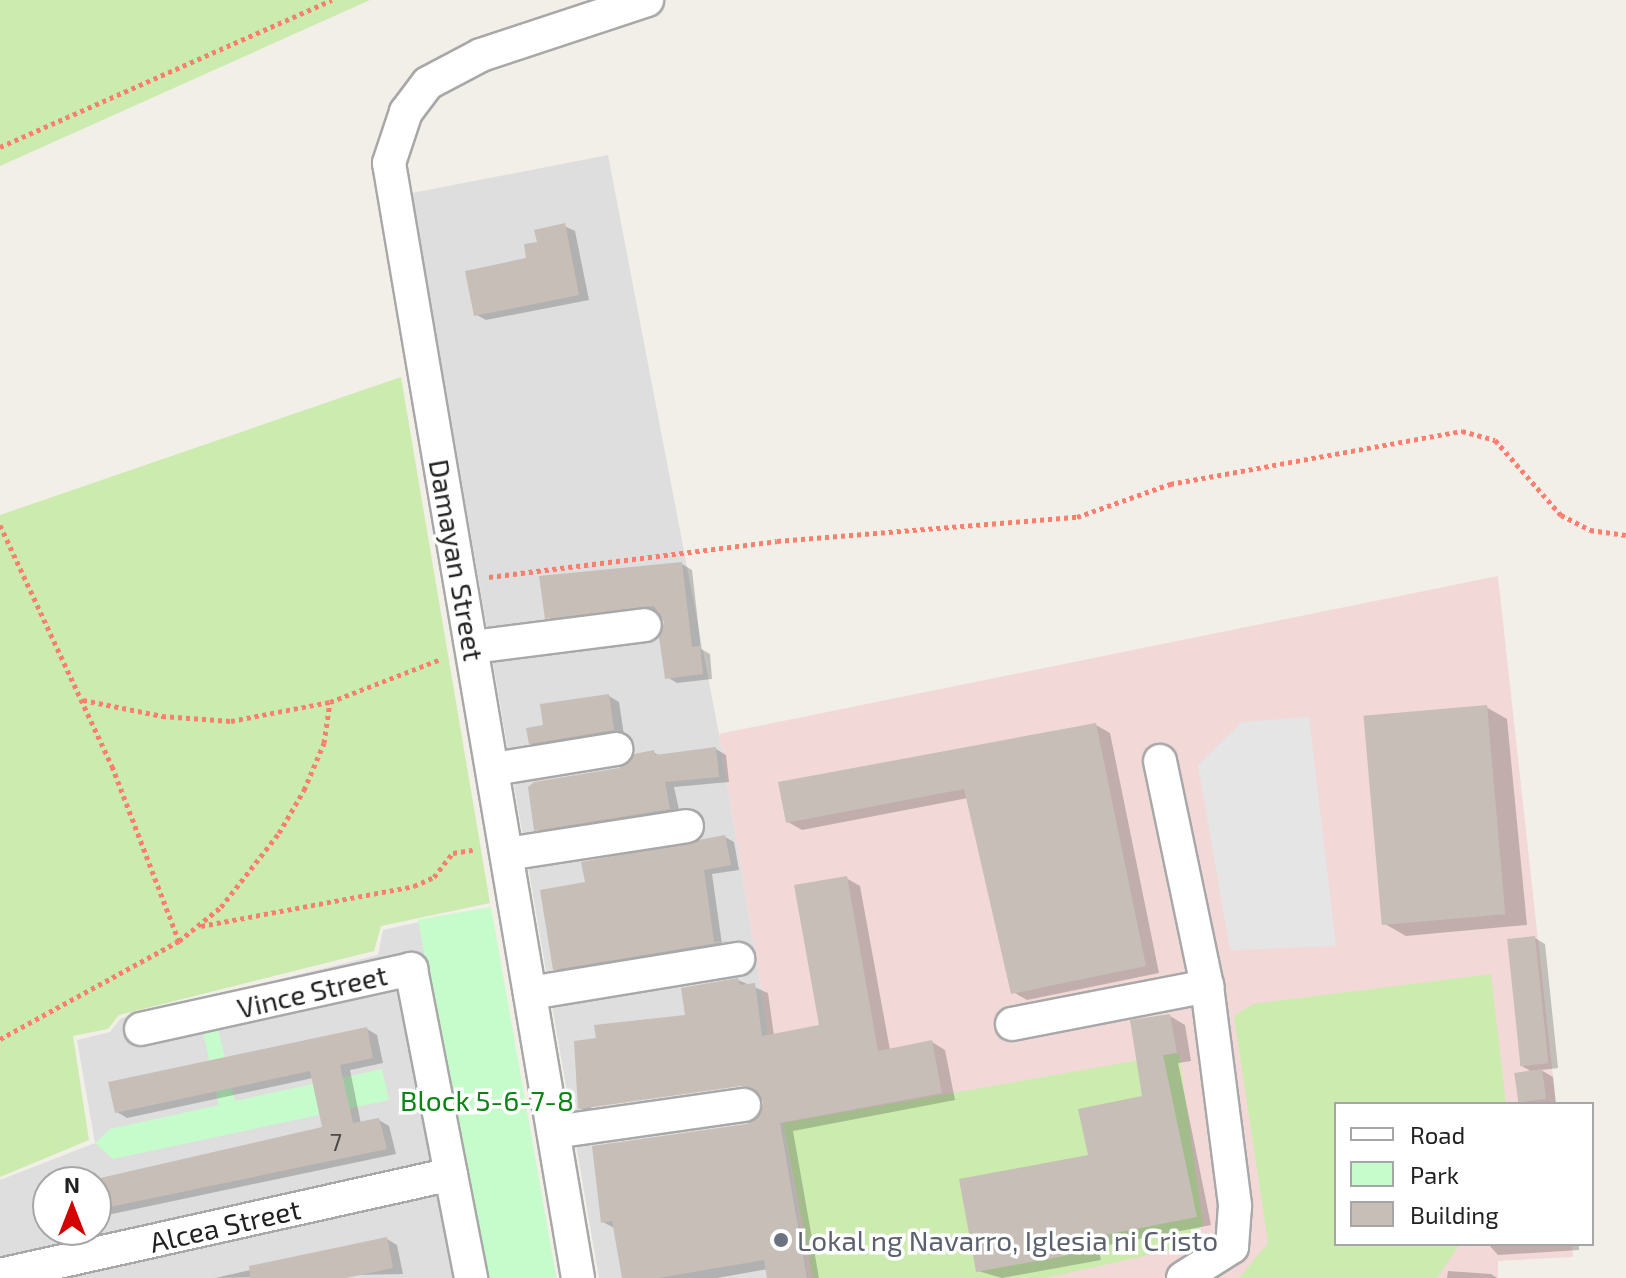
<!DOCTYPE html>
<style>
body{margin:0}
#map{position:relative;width:1626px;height:1278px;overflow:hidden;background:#f2efe8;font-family:"Exo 2",sans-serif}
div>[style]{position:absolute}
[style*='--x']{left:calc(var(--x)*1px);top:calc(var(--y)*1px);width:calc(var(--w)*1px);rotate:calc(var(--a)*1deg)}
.residential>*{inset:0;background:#dfdede}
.commercial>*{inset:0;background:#f2d9d8}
.grass>*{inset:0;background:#ccebae}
.park>*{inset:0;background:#c6fbcb;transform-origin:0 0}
.parking>*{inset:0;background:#e5e5e5}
.shadow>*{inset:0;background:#0003}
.building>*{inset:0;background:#c7beb7;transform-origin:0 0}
.path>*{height:5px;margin-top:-2.5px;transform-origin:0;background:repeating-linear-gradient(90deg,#fc7e6f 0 4px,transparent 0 8px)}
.roads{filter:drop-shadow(2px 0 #a8a8a8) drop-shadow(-2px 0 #a8a8a8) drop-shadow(0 2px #a8a8a8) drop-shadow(0 -2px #a8a8a8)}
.minor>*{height:32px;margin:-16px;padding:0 16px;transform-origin:16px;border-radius:16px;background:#fff}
.dots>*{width:22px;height:22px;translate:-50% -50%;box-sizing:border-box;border:4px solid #fff;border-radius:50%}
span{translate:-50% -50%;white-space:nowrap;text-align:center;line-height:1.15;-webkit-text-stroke:7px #fff;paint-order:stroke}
.number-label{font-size:24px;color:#4a4846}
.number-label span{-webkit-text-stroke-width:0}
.street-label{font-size:28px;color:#212121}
.park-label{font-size:28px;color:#0a8415}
.worship-label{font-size:28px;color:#5b616d}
.left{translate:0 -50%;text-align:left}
.legend{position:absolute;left:1334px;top:1102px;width:260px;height:144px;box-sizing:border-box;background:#fff;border:2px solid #a6a6a6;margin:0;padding:10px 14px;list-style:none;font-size:24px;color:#212121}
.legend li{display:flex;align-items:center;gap:16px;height:40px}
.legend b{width:40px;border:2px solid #a6a6a6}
.north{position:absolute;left:32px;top:1166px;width:80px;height:80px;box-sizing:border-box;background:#fff;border:2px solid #a6a6a6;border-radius:50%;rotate:0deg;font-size:22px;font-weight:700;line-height:32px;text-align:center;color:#212121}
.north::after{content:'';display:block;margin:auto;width:28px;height:36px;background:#d30100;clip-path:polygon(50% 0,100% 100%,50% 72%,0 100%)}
</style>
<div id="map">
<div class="residential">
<i style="clip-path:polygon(608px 155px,719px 734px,809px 1278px,599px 1278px,412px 193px)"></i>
<i style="clip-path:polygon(evenodd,419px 922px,480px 1278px,0 1278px,0 1180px,95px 1143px,77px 1040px,110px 1032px,121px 1018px,378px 955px,383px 930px,419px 922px,48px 1182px,96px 1182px,96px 1230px,48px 1230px,48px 1182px)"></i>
</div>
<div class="commercial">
<i style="clip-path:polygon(1498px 576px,1556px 1104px,1336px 1104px,1336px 1244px,1572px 1244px,1573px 1257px,1498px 1261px,1498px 1278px,809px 1278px,719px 734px)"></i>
</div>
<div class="grass">
<i style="clip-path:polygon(0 0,370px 0,0 166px)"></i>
<i style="clip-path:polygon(401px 377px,490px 903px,381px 926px,374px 951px,119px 1015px,108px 1029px,73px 1036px,89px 1140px,0 1177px,0 515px)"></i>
<i style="clip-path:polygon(1491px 974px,1506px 1104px,1336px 1104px,1336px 1244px,1460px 1244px,1437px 1278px,1239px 1278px,1268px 1243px,1234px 1016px,1253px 1004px)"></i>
<i style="clip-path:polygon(1179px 1053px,1203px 1225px,1175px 1249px,1046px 1278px,813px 1278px,783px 1123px)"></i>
</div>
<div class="park">
<i style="left:491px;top:907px;width:376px;height:74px;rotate:80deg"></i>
<i style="clip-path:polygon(218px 1029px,235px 1101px,382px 1069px,389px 1100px,113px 1159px,95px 1143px,110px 1129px,219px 1105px,203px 1032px)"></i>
</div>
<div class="parking">
<i style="clip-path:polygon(1309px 717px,1336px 946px,1230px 950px,1198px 765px,1242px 722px)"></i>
</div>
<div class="shadow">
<i style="clip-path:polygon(564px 226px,575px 231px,589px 300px,486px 320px,475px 314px,539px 243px)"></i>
<i style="clip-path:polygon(682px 564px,692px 570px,701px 649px,710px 654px,712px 679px,677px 683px,667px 677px,666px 622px,660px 611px,557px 623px,547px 617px)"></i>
<i style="clip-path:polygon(609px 696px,619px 702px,624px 735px,541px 749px,530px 743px,545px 727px)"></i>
<i style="clip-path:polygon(1486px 707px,1507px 719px,1527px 925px,1406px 936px,1385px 924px)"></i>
<i style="clip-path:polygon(1096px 725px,1110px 733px,1159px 973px,1027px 1000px,1013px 992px,968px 798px,802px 830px,788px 822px)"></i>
<i style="clip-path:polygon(716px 749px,726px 755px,729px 782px,674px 787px,680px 814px,546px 835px,536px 829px,653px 752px,660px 756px)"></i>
<i style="clip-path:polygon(725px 837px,734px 842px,739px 870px,712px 874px,722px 944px,733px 946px,564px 974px,555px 969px)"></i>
<i style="clip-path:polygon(evenodd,846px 878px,860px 886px,890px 1050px,932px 1042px,945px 1050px,955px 1100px,793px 1131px,819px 1278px,769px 1278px,768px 1269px,717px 1278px,624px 1278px,616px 1229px,603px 1222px,763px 1114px,765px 1101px,757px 1093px,594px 1116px,580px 1108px,738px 980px,768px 993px,774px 1036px,821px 1027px,846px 878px,751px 1083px,752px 1087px,591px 1110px,591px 1106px,751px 1083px)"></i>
<i style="clip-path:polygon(1535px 938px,1545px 944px,1558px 1068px,1541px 1070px,1553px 1077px,1556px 1104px,1519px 1104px,1516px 1074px,1532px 1072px,1520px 1065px)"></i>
<i style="clip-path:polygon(1170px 1016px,1185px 1025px,1191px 1061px,1178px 1063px,1211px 1225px,1098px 1247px,1101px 1260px,1002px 1278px,978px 1271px,1144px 1098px)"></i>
<i style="clip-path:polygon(367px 1029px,377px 1035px,383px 1063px,350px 1070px,361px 1124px,379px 1120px,389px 1126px,396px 1154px,112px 1214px,102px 1208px,95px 1181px,325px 1129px,313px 1078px,127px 1118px,117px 1112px)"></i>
<i style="clip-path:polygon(387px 1239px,397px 1245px,403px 1274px,215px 1278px)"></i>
<i style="clip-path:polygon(1488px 1244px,1579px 1244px,1579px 1250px,1498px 1255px)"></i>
<i style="clip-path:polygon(1448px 1271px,1491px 1274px,1497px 1278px,1447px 1278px)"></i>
</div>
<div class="building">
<i style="clip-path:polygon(565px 223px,579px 295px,474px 316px,465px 271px,526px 258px,524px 244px,537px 242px,534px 230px)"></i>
<i style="clip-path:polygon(682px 562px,692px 647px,700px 646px,703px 674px,665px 679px,659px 637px,664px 622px,654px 606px,545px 619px,539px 576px)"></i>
<i style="clip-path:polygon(609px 694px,614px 730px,529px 744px,526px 728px,543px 725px,540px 704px)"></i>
<i style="left:1487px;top:705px;width:210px;height:124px;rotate:85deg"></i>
<i style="clip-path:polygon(1096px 723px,1146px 966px,1011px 994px,964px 789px,786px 823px,778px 782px)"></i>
<i style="clip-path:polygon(716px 747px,719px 777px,665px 782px,670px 809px,534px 831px,528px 787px,534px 782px,619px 768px,634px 754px,654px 750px,655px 755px)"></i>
<i style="clip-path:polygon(725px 835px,731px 865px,704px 870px,714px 942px,729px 941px,553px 970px,540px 890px,585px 882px,581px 862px)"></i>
<i style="clip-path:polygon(847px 876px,878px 1051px,932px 1040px,942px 1093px,780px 1123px,807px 1278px,767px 1278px,764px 1260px,658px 1278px,622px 1278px,612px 1221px,601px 1223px,592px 1146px,747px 1124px,761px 1113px,763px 1102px,752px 1088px,741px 1086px,578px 1109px,574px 1041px,596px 1038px,594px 1025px,685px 1015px,681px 988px,738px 978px,740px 985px,755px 983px,762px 1036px,819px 1025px,794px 885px)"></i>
<i style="left:1535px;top:936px;width:128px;height:28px;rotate:84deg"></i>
<i style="clip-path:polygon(1170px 1014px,1177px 1053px,1163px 1055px,1197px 1217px,1084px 1239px,1086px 1252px,976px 1272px,959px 1179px,1088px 1155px,1078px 1109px,1142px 1096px,1130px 1020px)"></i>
<i style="clip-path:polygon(367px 1027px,373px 1058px,340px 1065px,353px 1123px,379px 1118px,387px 1149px,100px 1209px,96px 1179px,322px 1127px,310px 1071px,115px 1113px,108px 1082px)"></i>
<i style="left:1542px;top:1069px;width:30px;height:28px;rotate:82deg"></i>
<i style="clip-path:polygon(387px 1237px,393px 1268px,346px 1278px,250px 1278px,249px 1266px)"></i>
</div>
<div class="path">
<i style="--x:0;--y:147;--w:363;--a:-23.9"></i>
<i style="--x:0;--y:525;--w:266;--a:65.1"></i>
<i style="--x:112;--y:766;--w:187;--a:69.1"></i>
<i style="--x:489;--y:577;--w:290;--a:-7.1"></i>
<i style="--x:777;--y:541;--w:301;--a:-4.6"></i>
<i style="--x:1077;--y:517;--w:99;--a:-19.5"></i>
<i style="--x:1170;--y:484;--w:297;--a:-10.3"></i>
<i style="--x:1462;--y:431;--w:34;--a:15"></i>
<i style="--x:1495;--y:440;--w:100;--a:48.7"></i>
<i style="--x:1561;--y:515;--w:33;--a:27"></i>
<i style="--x:1590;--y:530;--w:36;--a:8"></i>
<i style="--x:83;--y:700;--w:81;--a:11.4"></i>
<i style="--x:162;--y:716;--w:69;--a:4.1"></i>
<i style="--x:231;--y:721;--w:101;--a:-10.9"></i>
<i style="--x:330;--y:702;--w:119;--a:-21.2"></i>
<i style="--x:201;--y:926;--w:217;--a:-10.6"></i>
<i style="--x:414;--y:886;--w:22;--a:-24"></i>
<i style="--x:434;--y:877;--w:31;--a:-52"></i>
<i style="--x:453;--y:853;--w:20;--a:-9"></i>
<i style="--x:0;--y:1039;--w:204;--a:-28.7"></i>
<i style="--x:179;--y:941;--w:54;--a:-39"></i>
<i style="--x:221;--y:907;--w:94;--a:-51.9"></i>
<i style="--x:279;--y:833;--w:50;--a:-59.8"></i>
<i style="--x:304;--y:790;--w:51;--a:-66.9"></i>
<i style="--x:324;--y:743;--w:41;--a:-81.7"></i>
</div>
<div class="roads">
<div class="minor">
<i style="--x:472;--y:647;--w:174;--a:-7.2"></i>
<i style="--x:1160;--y:761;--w:230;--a:78.2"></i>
<i style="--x:1207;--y:986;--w:222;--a:82.7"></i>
<i style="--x:1235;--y:1206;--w:41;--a:94.2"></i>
<i style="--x:1232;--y:1247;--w:58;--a:147.7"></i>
<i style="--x:494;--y:769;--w:124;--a:-9.3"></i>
<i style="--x:507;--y:854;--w:182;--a:-8.8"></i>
<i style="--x:530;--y:993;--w:211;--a:-9.3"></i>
<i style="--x:1012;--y:1024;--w:199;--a:-11"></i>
<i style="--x:141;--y:1029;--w:277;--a:-12.5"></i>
<i style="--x:411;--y:969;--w:315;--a:79"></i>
<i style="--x:554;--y:1132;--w:192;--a:-8.1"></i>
<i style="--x:0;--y:1275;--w:462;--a:-12.6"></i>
<i style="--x:578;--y:1278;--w:1131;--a:-99.62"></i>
<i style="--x:389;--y:163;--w:54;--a:-71.6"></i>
<i style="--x:406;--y:112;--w:36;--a:-53"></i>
<i style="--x:428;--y:83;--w:60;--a:-27.8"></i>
<i style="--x:481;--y:55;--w:175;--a:-18.3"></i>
</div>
</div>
<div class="dots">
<i style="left:781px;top:1240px;background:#6b7280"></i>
</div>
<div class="number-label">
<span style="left:336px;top:1142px">7</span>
</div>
<div class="street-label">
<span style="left:457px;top:560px;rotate:80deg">Damayan Street</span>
<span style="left:312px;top:991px;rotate:-13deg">Vince Street</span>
<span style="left:225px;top:1225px;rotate:-13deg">Alcea Street</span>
</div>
<div class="park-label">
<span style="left:487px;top:1100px">Block 5-6-7-8</span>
</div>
<div class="worship-label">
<span class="left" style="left:797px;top:1240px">Lokal ng Navarro, Iglesia ni Cristo</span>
</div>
<ul class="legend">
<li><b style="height:10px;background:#fff"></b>Road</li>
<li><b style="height:22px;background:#c6fbcb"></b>Park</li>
<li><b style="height:22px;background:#c7beb7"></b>Building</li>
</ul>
<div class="north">N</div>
</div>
